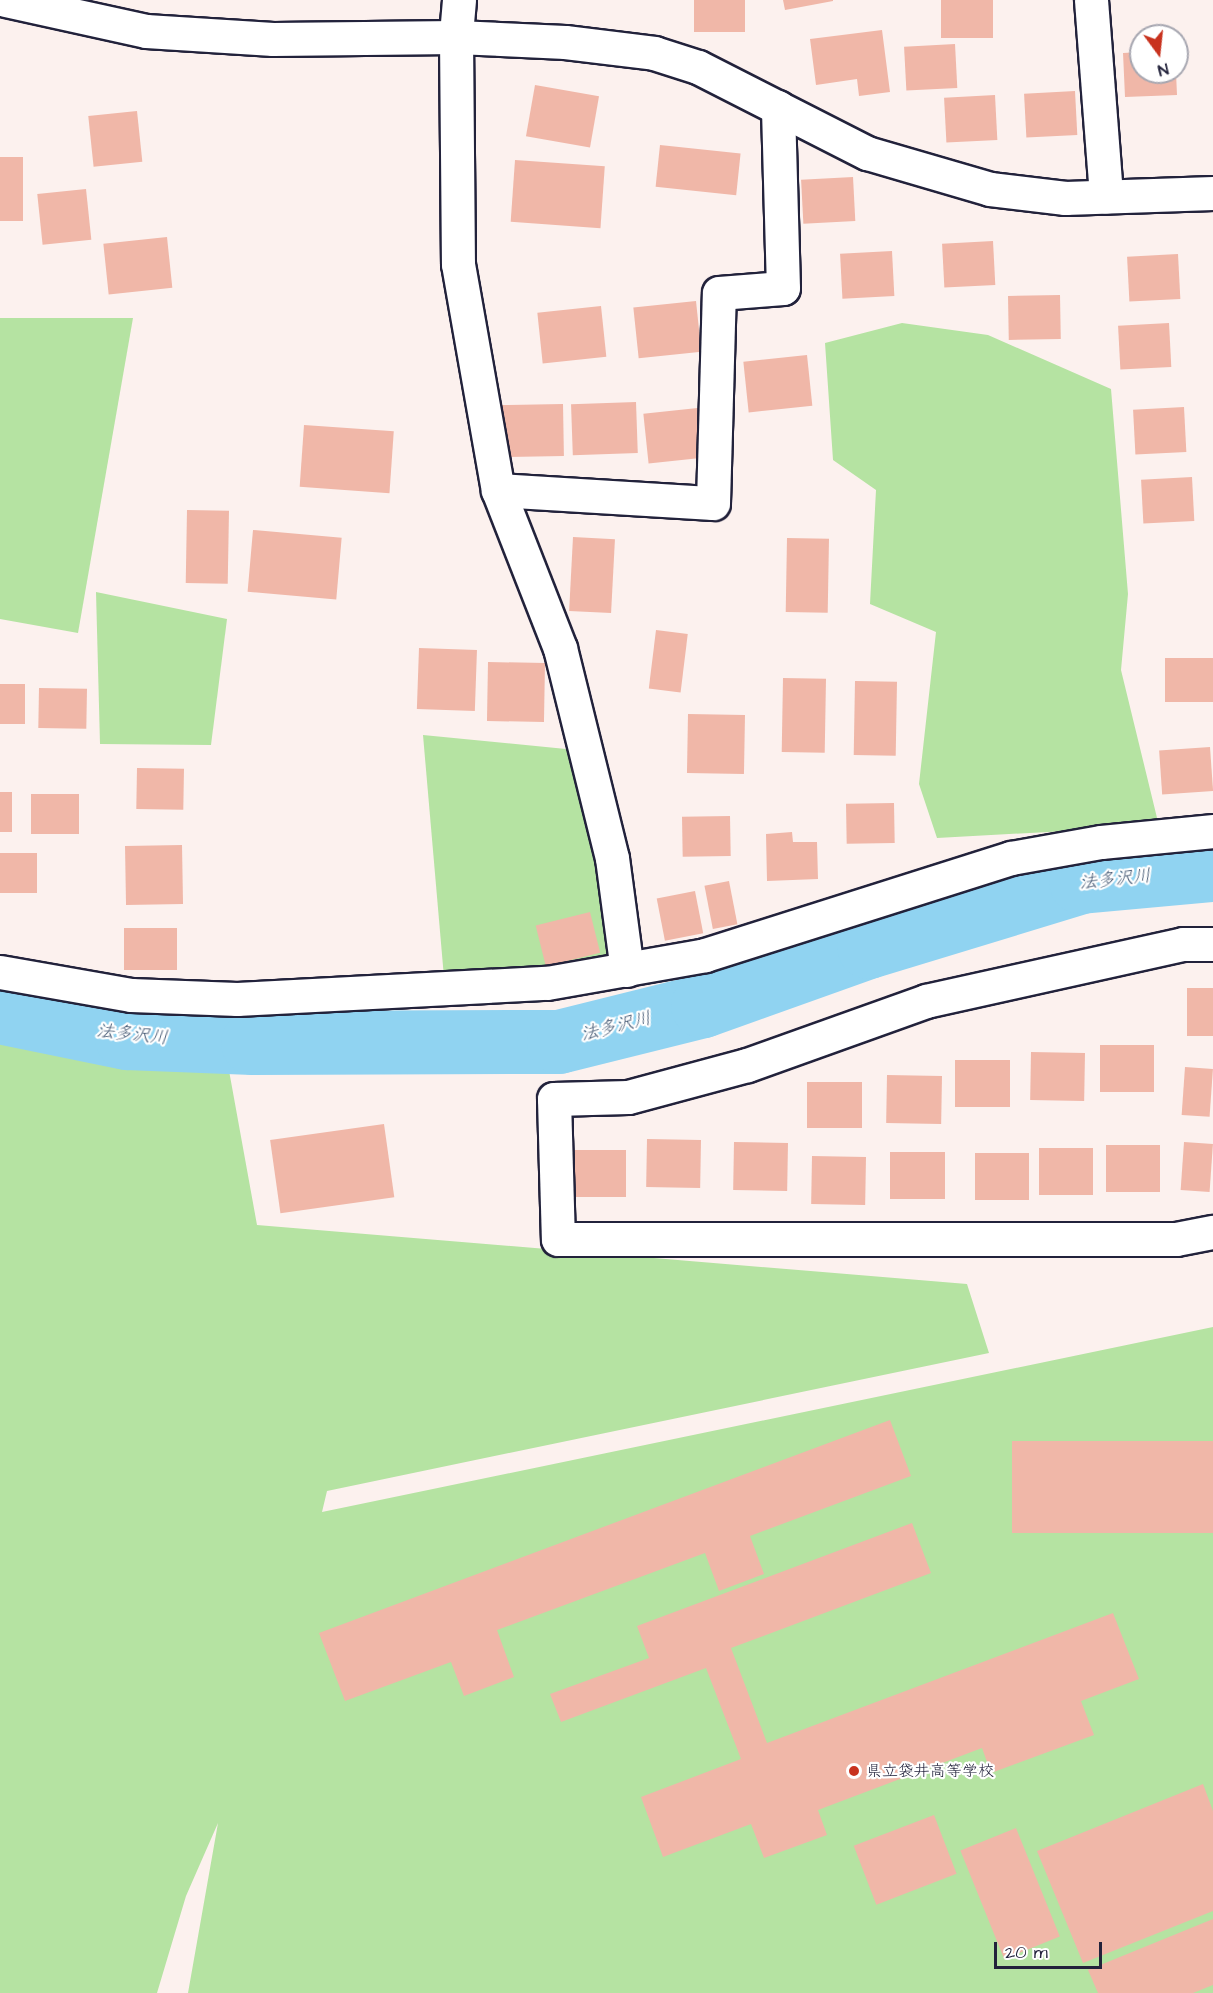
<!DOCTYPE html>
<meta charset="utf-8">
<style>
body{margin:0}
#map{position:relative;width:1213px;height:1993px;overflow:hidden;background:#fcf1ee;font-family:"Architects Daughter","Klee One",sans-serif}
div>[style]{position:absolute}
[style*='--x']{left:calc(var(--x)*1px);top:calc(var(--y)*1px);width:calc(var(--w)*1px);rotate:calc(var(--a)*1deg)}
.green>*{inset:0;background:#b5e3a2}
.river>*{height:64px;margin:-32px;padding:0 32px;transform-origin:32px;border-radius:32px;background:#90d3f1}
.building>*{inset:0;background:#f0b7a8;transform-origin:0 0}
.roads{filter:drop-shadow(2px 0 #22223b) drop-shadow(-2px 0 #22223b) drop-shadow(0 2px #22223b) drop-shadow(0 -2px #22223b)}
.street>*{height:33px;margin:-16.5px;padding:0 16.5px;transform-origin:16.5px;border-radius:16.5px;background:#fff}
.secondary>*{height:33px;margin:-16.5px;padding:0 16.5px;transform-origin:16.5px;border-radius:16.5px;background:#fff}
.dots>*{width:16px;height:16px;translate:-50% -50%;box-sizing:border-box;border:3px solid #fff;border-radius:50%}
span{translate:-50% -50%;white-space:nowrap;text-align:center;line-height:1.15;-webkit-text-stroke:4.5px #fff;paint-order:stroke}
.poi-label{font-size:16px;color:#22223b}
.left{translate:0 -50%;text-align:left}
.water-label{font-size:18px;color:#435772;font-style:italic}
.north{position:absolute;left:1129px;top:24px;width:60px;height:60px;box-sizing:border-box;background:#fff;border:2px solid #a7a7b1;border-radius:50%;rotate:165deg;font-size:16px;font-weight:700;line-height:24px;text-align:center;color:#22223b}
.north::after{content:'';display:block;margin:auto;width:21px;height:27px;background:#c8321e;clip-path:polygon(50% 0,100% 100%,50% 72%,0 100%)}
.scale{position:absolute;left:994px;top:1942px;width:108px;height:27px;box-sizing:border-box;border:3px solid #22223b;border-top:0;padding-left:8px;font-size:18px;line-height:21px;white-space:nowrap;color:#22223b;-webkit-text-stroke:4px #fff;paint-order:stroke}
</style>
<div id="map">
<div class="green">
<i style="clip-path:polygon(0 318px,133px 318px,78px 633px,0 619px)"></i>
<i style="clip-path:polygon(902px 323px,988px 335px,1111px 389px,1128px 594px,1121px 670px,1159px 826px,937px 838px,919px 784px,936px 632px,870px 604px,876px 490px,833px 460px,825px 343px)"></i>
<i style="clip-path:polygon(96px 592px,227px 619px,211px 745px,100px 744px)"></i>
<i style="clip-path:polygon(423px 735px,586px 751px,627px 970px,445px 989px)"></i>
<i style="clip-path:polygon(0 1025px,87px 1053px,228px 1065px,257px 1225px,967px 1284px,989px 1353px,327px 1491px,322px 1512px,1213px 1327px,1213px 1993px,188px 1993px,218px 1823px,186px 1896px,157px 1993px,0 1993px)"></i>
</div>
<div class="river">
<i style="--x:0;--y:1012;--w:130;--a:11.6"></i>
<i style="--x:127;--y:1038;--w:126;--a:2.3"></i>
<i style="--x:253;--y:1043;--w:306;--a:-0.2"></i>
<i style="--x:559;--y:1042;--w:148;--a:-14"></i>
<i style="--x:703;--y:1006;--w:176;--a:-19.6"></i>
<i style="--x:869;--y:947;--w:222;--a:-17"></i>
<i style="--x:1081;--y:882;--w:133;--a:-5.2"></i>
</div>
<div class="building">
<i style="left:694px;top:0;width:51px;height:32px"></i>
<i style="clip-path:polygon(783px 0,833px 0,833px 1px,785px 10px)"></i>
<i style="left:941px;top:0;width:52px;height:38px"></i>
<i style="clip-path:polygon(882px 30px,890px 92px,859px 96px,857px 79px,816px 85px,810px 39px)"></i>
<i style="left:955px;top:44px;width:44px;height:51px;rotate:87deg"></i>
<i style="clip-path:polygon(1141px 52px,1141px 72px,1176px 72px,1177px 95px,1125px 97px,1123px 53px)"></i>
<i style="left:535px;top:85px;width:65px;height:52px;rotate:10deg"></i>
<i style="left:1075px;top:91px;width:44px;height:51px;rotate:87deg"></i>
<i style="left:995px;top:95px;width:45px;height:51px;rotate:87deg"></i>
<i style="left:137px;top:111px;width:51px;height:49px;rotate:84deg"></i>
<i style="left:660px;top:145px;width:81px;height:42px;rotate:6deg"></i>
<i style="left:0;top:157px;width:23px;height:64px"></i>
<i style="left:515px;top:160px;width:90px;height:62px;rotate:4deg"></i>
<i style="left:853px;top:177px;width:44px;height:52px;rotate:87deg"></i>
<i style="left:86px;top:189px;width:51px;height:49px;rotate:84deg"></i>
<i style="left:167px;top:237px;width:51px;height:64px;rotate:84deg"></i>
<i style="left:993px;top:241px;width:44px;height:51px;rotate:87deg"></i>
<i style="left:892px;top:251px;width:45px;height:52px;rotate:87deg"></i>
<i style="left:1178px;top:254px;width:45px;height:51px;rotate:87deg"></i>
<i style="left:1060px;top:295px;width:44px;height:52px;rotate:89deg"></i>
<i style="left:696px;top:301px;width:51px;height:63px;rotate:84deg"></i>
<i style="left:601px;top:306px;width:51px;height:64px;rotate:84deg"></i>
<i style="left:1169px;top:323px;width:44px;height:51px;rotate:87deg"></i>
<i style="left:807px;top:355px;width:51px;height:64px;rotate:84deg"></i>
<i style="left:636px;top:402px;width:51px;height:65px;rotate:88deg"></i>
<i style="left:563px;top:404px;width:52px;height:64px;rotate:89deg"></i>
<i style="left:707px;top:407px;width:50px;height:64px;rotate:84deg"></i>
<i style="left:1184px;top:407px;width:45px;height:51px;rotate:87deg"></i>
<i style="left:304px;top:425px;width:90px;height:62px;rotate:4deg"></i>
<i style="left:1192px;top:477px;width:44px;height:51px;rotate:87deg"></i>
<i style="left:187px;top:510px;width:42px;height:73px;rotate:1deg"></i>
<i style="left:253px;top:530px;width:89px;height:62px;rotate:5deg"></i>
<i style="left:573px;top:537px;width:42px;height:74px;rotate:3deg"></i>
<i style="left:787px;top:538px;width:42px;height:74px;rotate:1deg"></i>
<i style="left:656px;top:630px;width:32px;height:59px;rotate:7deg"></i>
<i style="left:419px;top:648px;width:58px;height:61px;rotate:2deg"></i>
<i style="left:1213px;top:658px;width:44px;height:48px;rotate:90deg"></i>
<i style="left:488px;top:662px;width:57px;height:59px;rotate:1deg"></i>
<i style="left:783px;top:678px;width:43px;height:74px;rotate:1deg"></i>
<i style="left:855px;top:681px;width:42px;height:74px;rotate:1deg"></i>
<i style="left:0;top:684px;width:25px;height:40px"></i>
<i style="left:39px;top:688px;width:48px;height:40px;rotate:1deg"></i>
<i style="left:688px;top:714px;width:57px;height:59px;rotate:1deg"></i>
<i style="left:1210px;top:747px;width:44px;height:51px;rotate:86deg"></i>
<i style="left:137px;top:768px;width:47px;height:41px;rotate:1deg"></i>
<i style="left:0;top:792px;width:12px;height:40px"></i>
<i style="left:31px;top:794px;width:48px;height:40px"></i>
<i style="left:894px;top:803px;width:40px;height:48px;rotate:89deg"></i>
<i style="left:730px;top:816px;width:40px;height:48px;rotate:89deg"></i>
<i style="clip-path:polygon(792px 832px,793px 842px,817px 842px,818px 879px,767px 881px,766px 834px)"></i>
<i style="left:182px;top:845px;width:59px;height:57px;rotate:89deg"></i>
<i style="left:0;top:853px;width:37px;height:40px"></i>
<i style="left:729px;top:881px;width:44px;height:25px;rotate:79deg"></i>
<i style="left:695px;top:891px;width:43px;height:39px;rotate:79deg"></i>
<i style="left:590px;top:912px;width:42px;height:56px;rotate:76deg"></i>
<i style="left:124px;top:928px;width:53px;height:42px"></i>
<i style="left:1187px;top:988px;width:26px;height:48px"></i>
<i style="left:1100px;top:1045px;width:54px;height:47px"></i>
<i style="left:1031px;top:1052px;width:54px;height:48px;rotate:1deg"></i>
<i style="left:955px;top:1060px;width:55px;height:47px"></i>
<i style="left:1185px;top:1067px;width:28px;height:48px;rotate:4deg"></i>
<i style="left:887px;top:1075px;width:55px;height:48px;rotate:1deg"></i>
<i style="left:807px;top:1082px;width:55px;height:46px"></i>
<i style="left:384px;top:1124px;width:74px;height:115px;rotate:82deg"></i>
<i style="left:647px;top:1139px;width:54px;height:48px;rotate:1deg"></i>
<i style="left:734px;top:1142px;width:54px;height:48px;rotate:1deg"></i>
<i style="left:1184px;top:1142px;width:29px;height:48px;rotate:4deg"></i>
<i style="left:1106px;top:1145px;width:54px;height:47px"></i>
<i style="left:1039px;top:1148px;width:54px;height:47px"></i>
<i style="left:572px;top:1150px;width:54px;height:47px"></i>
<i style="left:890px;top:1152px;width:55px;height:47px"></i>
<i style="left:975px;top:1153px;width:54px;height:47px"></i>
<i style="left:812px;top:1156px;width:54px;height:48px;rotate:1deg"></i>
<i style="clip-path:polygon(890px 1420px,911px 1476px,750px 1536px,764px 1574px,719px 1591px,705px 1553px,497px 1630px,514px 1677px,464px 1696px,451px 1662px,345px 1701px,319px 1633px)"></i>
<i style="left:1213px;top:1441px;width:92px;height:201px;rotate:90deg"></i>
<i style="clip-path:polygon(912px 1523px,931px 1573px,731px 1648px,767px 1743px,1113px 1613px,1139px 1679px,1081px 1701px,1094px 1735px,991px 1773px,982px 1748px,818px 1810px,827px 1835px,764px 1858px,751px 1824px,663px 1857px,641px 1797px,741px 1759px,706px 1668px,561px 1722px,550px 1694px,649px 1658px,637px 1626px)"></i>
<i style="clip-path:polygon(1203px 1784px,1213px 1811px,1213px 1911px,1083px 1963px,1037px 1851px)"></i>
<i style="left:934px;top:1815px;width:63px;height:86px;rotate:69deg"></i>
<i style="left:1016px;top:1828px;width:117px;height:60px;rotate:68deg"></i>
<i style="clip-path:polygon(1213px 1919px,1213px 1985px,1193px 1993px,1098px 1993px,1088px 1970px)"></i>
</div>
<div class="roads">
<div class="street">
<i style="--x:459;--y:0;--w:37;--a:95"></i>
<i style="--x:456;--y:37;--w:227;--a:89.5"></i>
<i style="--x:458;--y:264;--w:230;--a:80"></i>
<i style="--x:498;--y:490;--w:170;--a:68.6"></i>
<i style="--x:560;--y:648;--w:216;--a:76.1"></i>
<i style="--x:612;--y:858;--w:113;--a:82.4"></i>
<i style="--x:1091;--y:0;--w:197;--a:85.6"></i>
<i style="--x:498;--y:490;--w:215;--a:3.5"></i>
<i style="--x:713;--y:503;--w:210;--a:-88.4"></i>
<i style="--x:719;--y:293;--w:64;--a:-4.5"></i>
<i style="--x:783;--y:288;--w:181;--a:-91.6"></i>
<i style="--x:1213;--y:944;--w:30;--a:180"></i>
<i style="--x:1183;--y:944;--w:263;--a:167.5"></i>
<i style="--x:926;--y:1001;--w:190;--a:160.3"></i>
<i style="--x:747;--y:1065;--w:123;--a:164.9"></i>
<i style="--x:628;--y:1097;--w:74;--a:178.5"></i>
<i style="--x:554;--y:1099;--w:140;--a:88.4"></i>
<i style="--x:558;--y:1239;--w:618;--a:0"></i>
<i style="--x:1176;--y:1239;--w:38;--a:-11"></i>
<i style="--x:0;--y:972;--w:133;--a:10"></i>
<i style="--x:131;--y:995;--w:106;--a:2.2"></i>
<i style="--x:237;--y:999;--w:310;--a:-3"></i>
<i style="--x:547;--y:983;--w:160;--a:-10"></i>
<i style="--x:705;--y:955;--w:321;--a:-17.6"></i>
<i style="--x:1011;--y:858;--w:91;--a:-10.1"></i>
<i style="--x:1101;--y:842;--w:113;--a:-5.6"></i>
</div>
<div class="secondary">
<i style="--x:5;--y:0;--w:144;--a:12.4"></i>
<i style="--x:146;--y:31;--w:127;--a:3.6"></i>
<i style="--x:273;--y:39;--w:183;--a:-0.6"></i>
<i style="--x:456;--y:37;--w:109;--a:2.6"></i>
<i style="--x:565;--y:42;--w:90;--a:7"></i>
<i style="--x:654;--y:53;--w:46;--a:17.7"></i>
<i style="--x:698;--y:67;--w:190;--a:27"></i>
<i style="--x:867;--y:153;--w:128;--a:16.3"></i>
<i style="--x:990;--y:189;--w:76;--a:6.8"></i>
<i style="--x:1065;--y:198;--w:148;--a:-1.9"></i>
</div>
</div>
<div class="dots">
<i style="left:854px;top:1771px;background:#c8321e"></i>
</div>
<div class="poi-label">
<span class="left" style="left:866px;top:1771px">県立袋井高等学校</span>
</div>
<div class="water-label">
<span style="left:1115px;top:880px;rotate:-6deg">法多沢川</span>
<span style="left:616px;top:1027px;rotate:-14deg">法多沢川</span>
<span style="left:132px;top:1035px;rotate:6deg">法多沢川</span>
</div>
<div class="north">N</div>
<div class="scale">20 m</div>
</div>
